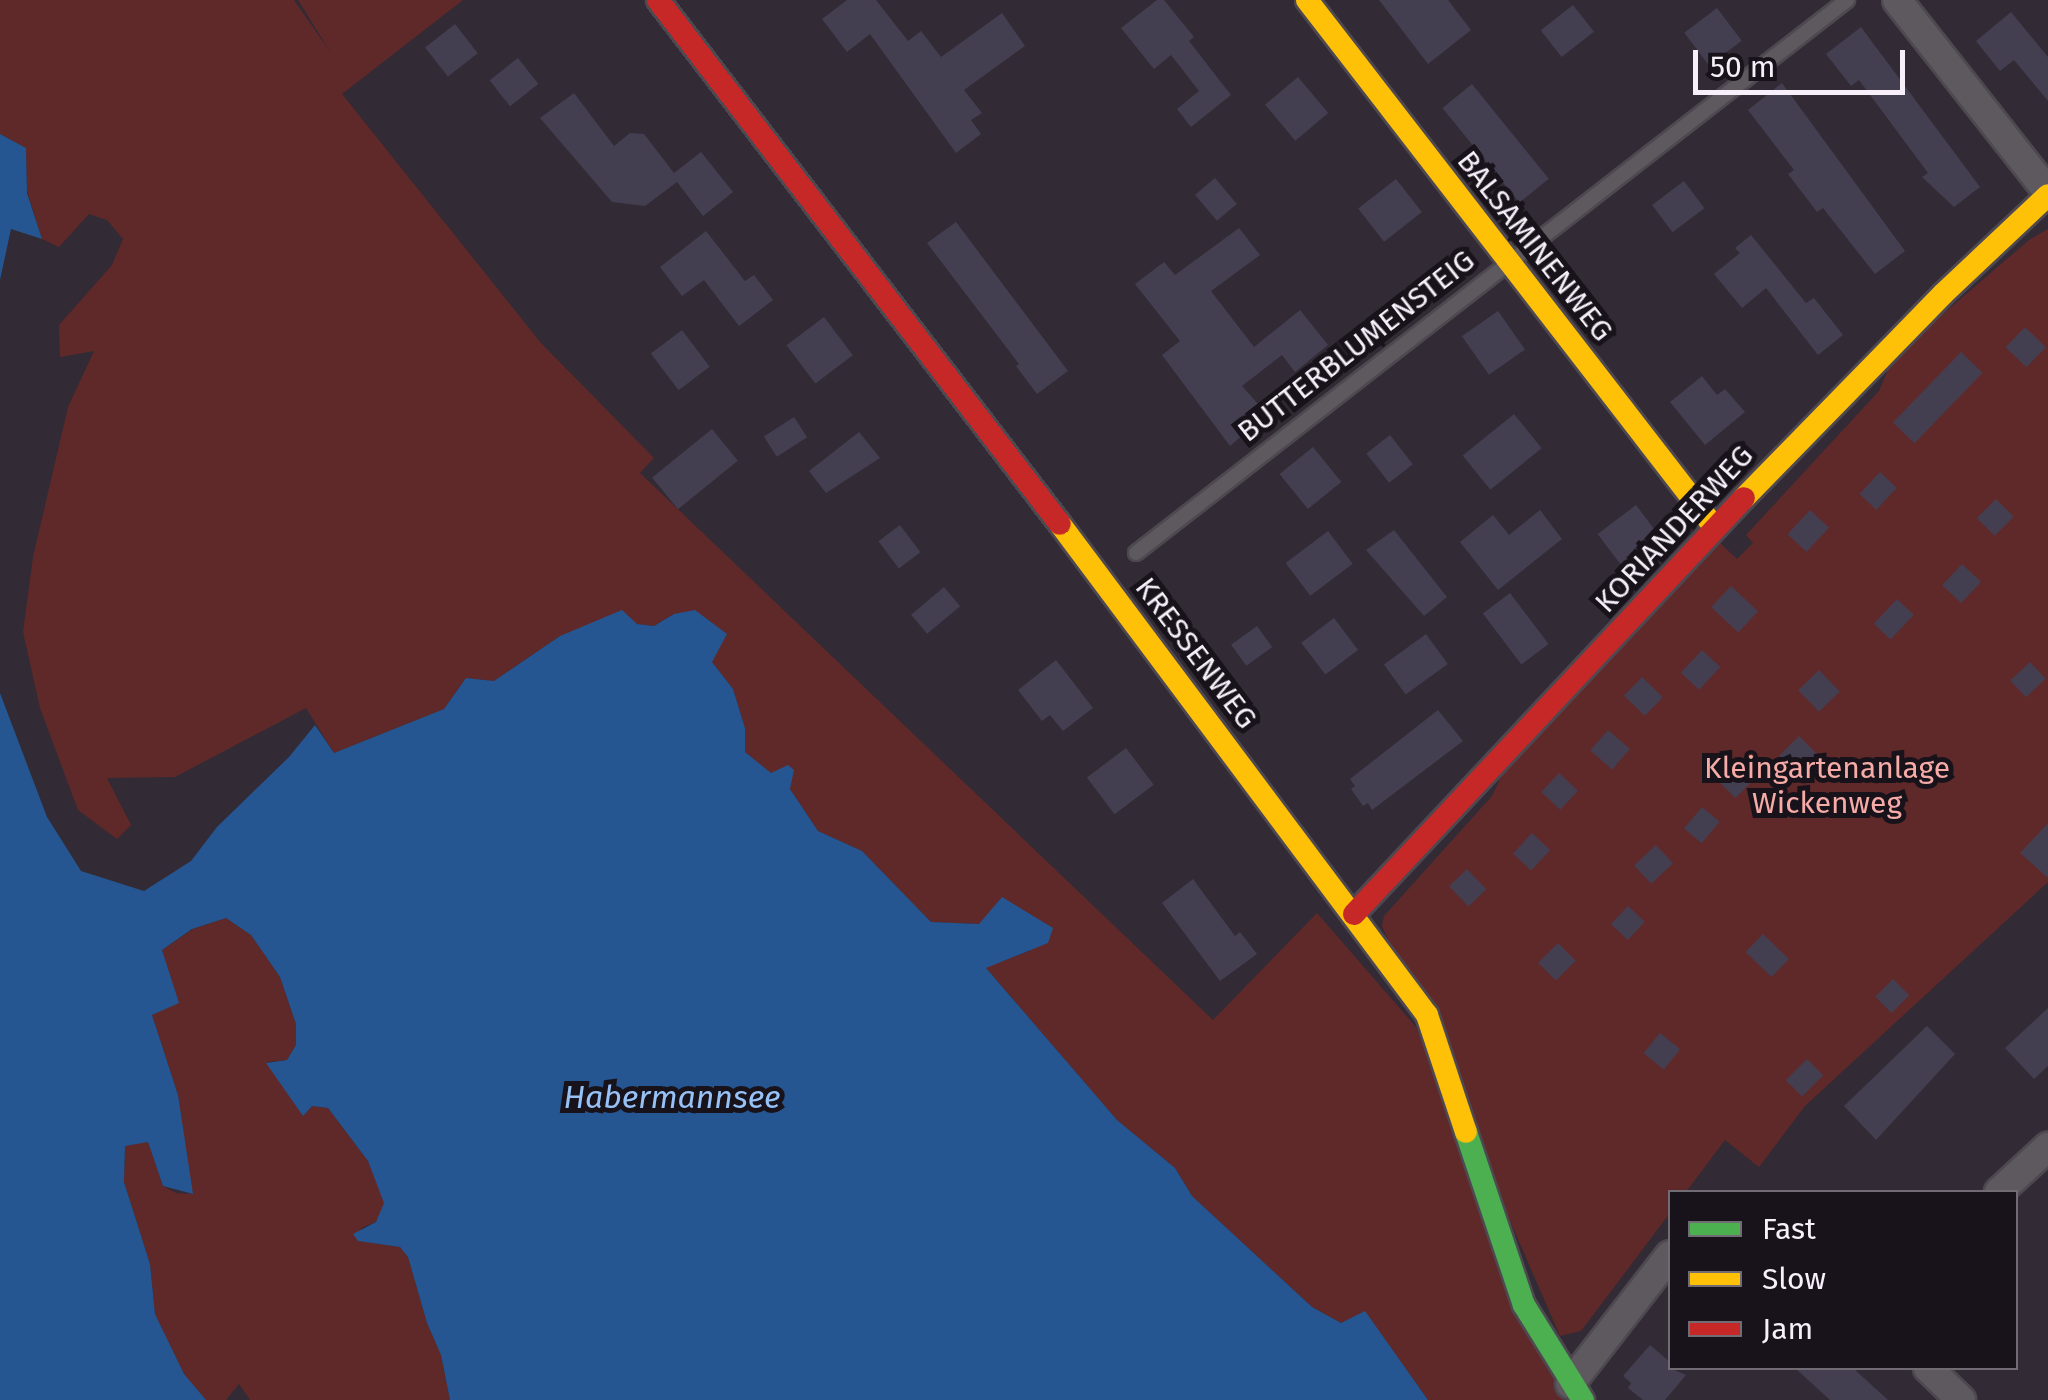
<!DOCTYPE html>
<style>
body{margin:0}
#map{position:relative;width:2048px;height:1400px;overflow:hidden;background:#322a34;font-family:"Fira Sans",sans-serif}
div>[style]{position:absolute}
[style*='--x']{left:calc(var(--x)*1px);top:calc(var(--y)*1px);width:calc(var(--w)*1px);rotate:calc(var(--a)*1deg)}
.green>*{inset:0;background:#5f292a}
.water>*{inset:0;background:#255691}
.building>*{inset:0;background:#443e51;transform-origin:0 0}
.roads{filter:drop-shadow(2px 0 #4e4850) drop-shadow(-2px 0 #4e4850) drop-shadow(0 2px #4e4850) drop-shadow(0 -2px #4e4850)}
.lane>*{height:14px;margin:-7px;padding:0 7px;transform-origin:7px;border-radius:7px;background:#5e595f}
.street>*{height:28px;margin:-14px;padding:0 14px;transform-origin:14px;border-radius:14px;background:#5e595f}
.fast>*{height:22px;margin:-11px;padding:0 11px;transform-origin:11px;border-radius:11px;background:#4caf50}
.slow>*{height:22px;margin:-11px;padding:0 11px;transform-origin:11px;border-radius:11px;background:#ffc107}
.jam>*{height:22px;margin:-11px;padding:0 11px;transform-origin:11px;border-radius:11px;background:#c62828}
span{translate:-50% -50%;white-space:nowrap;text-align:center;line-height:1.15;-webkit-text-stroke:10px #18131a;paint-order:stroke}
.street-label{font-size:30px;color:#f7effa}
.park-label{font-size:30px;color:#f6aba7}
.water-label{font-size:32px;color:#97c2f7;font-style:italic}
.legend{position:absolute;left:1668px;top:1190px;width:350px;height:180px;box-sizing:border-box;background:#18131a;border:2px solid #716b74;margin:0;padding:12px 18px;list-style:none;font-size:30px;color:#f7effa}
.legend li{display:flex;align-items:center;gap:20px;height:50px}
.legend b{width:50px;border:2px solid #716b74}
.scale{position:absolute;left:1693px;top:50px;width:212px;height:45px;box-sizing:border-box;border:5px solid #f7effa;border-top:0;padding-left:12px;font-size:30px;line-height:35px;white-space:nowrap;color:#f7effa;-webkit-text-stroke:8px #18131a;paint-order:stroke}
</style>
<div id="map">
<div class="green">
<i style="clip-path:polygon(0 0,294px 0,331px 53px,298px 0,463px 0,342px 94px,541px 343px,654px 458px,640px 473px,1213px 1020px,1317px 913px,1416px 1027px,1565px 1400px,1428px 1400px,1365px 1312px,1341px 1323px,1312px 1307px,1192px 1196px,1175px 1168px,1117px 1120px,985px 967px,1030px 951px,979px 924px,931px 922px,862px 851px,818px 831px,790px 789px,745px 752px,745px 728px,733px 689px,674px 614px,654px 626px,637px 624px,560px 636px,494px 681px,466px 678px,444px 709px,334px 753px,306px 708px,175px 777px,107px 778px,131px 825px,117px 839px,78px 810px,40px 708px,23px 632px,33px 557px,68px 407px,94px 351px,60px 357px,59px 325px,112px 265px,123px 239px,107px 220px,89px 214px,59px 247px,42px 239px,27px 191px,26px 148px,0 134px)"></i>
<i style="clip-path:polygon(2048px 229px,2048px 882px,1805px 1106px,1759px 1167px,1725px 1140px,1686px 1192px,1670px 1192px,1670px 1213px,1581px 1331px,1560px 1336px,1382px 926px,1384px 916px,1492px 796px,1503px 773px,1717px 540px,1737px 559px,1753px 543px,1746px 535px,1879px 391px,1894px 356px,2029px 240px)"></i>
<i style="clip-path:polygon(226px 918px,251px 935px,280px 977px,296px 1024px,296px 1045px,287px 1060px,267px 1062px,303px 1116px,312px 1106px,328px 1108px,368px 1161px,385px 1203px,376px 1222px,361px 1228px,359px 1241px,400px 1247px,408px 1257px,427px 1323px,441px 1355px,450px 1400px,250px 1400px,239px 1384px,226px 1400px,206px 1400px,184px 1375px,155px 1314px,150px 1264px,124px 1182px,125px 1145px,148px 1142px,163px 1186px,176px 1193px,192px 1194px,178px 1095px,152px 1015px,178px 1002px,162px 950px,193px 929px)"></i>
</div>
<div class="water">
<i style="clip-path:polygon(0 134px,26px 148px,27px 193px,42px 239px,11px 229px,0 280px)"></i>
<i style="clip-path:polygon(622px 610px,637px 624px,654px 626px,674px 614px,695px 610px,727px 634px,712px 662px,733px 689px,745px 728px,745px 752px,771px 773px,788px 765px,794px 770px,790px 789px,818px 831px,862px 851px,931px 922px,979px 924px,1002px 897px,1053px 928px,1048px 943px,986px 968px,1117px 1120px,1175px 1168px,1192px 1196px,1312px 1307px,1341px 1323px,1365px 1311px,1428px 1400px,450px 1400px,441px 1355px,427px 1323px,408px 1257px,400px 1247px,358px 1241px,353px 1234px,376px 1222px,384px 1203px,368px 1161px,328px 1108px,312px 1106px,303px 1116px,266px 1063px,287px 1060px,296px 1045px,296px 1024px,280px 977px,251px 935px,226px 918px,192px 929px,162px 950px,179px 1003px,152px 1015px,178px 1095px,193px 1194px,163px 1186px,148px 1142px,125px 1146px,124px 1182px,150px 1264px,155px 1314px,184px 1374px,206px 1400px,0 1400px,0 693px,47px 817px,81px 871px,144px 891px,191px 861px,217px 827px,289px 757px,315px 725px,334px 753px,444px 709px,466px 678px,494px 681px,560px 636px)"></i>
</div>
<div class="building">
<i style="clip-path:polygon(847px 0,876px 0,908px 41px,921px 31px,941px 57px,1002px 13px,1025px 46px,964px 90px,982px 113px,971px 120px,981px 134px,956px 153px,870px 34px,847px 52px,822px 19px)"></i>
<i style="clip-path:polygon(1157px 0,1164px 0,1194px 37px,1189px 41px,1231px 95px,1191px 127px,1177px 109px,1199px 91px,1171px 55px,1154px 69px,1121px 28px)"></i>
<i style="clip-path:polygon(1379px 0,1448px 0,1471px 30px,1428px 64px)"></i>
<i style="left:1573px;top:5px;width:34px;height:41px;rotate:52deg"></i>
<i style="left:1717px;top:8px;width:41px;height:41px;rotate:53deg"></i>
<i style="clip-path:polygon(2011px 12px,2048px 57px,2048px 101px,2014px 60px,2000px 71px,1976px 41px)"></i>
<i style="left:455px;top:24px;width:37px;height:38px;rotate:52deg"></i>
<i style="clip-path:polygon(1861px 27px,1980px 187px,1954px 207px,1922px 177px,1928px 173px,1859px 80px,1851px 86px,1826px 54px)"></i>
<i style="left:518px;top:58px;width:33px;height:36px;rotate:52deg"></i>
<i style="left:1298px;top:77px;width:47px;height:43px;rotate:50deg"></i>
<i style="clip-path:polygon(1782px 83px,1905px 251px,1875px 274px,1823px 208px,1817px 212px,1788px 174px,1794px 170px,1748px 110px)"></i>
<i style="left:1472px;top:84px;width:122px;height:38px;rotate:51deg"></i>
<i style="clip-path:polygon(574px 93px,614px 146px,630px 133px,644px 134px,674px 173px,701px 152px,733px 192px,703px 216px,677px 182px,645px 206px,612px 202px,540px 118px)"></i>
<i style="left:1215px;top:178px;width:34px;height:26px;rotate:50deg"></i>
<i style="left:1396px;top:179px;width:42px;height:48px;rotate:52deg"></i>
<i style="left:1684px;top:181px;width:34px;height:40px;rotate:53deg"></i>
<i style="clip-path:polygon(956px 222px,1068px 371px,1037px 394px,1016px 366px,1019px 364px,927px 243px)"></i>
<i style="clip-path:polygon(1239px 228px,1260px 255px,1211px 291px,1254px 347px,1300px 310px,1328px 345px,1295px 372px,1282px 355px,1242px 386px,1260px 406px,1251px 414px,1258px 422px,1230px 446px,1162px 355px,1180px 341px,1135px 284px,1164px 262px,1175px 275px)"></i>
<i style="clip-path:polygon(706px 231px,745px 281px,754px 275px,773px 300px,739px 326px,704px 280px,682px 296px,660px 267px)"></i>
<i style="clip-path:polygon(1751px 235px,1806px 303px,1814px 298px,1843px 335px,1818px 355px,1766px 288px,1742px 308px,1714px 274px,1740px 253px,1735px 248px)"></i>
<i style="left:1498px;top:311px;width:47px;height:44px;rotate:55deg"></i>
<i style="left:824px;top:317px;width:48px;height:47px;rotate:53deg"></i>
<i style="left:2025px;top:327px;width:29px;height:28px;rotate:44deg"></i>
<i style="left:682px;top:330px;width:46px;height:39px;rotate:53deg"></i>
<i style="left:1961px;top:352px;width:30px;height:98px;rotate:44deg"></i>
<i style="clip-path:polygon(1702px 376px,1717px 395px,1725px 389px,1745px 412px,1705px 445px,1670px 402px)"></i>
<i style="left:1514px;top:414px;width:44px;height:66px;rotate:51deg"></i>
<i style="left:794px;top:417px;width:24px;height:36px;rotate:57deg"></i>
<i style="left:712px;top:429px;width:41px;height:77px;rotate:51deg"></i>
<i style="clip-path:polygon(859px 432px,880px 458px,826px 493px,809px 471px)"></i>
<i style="left:1390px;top:435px;width:37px;height:30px;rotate:52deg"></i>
<i style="left:1313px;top:447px;width:45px;height:43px;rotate:51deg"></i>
<i style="left:1880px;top:472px;width:23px;height:30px;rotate:43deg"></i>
<i style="left:1996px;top:499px;width:25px;height:27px;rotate:45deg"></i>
<i style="left:1636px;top:505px;width:41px;height:48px;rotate:53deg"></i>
<i style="clip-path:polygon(1540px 510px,1562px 539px,1498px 590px,1460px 542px,1493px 515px,1509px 535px)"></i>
<i style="left:1810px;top:510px;width:26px;height:33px;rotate:43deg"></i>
<i style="left:900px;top:525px;width:34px;height:27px;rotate:53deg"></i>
<i style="clip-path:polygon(1394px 530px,1447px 597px,1424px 616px,1366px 550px)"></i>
<i style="left:1328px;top:531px;width:41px;height:53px;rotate:53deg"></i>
<i style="left:1962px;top:564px;width:26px;height:29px;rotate:43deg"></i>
<i style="left:1731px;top:586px;width:37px;height:29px;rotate:43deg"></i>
<i style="left:944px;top:587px;width:25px;height:43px;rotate:50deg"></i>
<i style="left:1510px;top:593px;width:64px;height:34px;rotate:53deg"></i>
<i style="left:1897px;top:599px;width:23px;height:34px;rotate:43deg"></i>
<i style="left:1334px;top:618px;width:40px;height:41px;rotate:53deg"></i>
<i style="left:1257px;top:626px;width:26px;height:32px;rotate:54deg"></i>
<i style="left:1426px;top:634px;width:37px;height:52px;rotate:54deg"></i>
<i style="left:1702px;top:650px;width:25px;height:31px;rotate:43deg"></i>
<i style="clip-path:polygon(1056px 660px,1093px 708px,1063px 731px,1050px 715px,1042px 721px,1018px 690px)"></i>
<i style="left:2030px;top:662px;width:23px;height:27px;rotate:47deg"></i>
<i style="left:1819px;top:670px;width:30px;height:29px;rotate:46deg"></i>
<i style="left:1642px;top:677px;width:29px;height:26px;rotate:44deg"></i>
<i style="clip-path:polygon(1438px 710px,1463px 741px,1372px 810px,1368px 803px,1363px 806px,1351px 789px,1355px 786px,1350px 779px)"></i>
<i style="left:1608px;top:730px;width:29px;height:27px;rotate:41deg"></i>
<i style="left:1799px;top:736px;width:25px;height:28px;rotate:45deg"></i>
<i style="left:1126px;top:748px;width:46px;height:49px;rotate:53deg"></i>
<i style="left:1736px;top:762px;width:25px;height:26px;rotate:45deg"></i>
<i style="left:1559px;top:773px;width:26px;height:26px;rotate:43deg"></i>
<i style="left:1702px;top:807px;width:23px;height:28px;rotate:40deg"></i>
<i style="clip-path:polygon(2048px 823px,2048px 878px,2020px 853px)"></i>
<i style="left:1532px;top:833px;width:25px;height:28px;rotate:43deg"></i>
<i style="left:1656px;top:845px;width:25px;height:30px;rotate:47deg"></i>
<i style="left:1467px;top:869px;width:28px;height:25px;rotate:46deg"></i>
<i style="clip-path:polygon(1193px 879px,1235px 936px,1240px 932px,1257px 954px,1220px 981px,1162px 903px)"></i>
<i style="left:1628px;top:906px;width:23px;height:25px;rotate:43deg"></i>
<i style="left:1763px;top:934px;width:36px;height:25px;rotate:44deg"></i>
<i style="left:1558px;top:943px;width:25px;height:28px;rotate:45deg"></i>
<i style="left:1893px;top:979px;width:23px;height:25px;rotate:45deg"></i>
<i style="clip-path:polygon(2048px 1008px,2048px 1066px,2034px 1079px,2005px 1048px)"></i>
<i style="clip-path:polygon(1927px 1026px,1955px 1054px,1876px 1140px,1844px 1106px)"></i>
<i style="left:1660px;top:1033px;width:26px;height:26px;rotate:39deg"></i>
<i style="left:1807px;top:1059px;width:23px;height:30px;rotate:45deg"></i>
<i style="clip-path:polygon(1650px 1345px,1670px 1362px,1670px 1368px,1686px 1375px,1665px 1400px,1643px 1400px,1628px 1388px,1631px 1383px,1623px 1376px)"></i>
<i style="clip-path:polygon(1795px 1368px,1853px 1368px,1888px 1400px,1830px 1400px)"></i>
</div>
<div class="roads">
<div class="lane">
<i style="--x:1136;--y:553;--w:901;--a:-37.87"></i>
</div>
<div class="street">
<i style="--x:1897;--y:0;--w:244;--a:51.8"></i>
<i style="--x:1999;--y:1192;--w:67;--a:-42.6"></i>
<i style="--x:1928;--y:1368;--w:46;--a:44.1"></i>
<i style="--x:1570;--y:1384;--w:163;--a:-52.2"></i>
</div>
<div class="fast">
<i style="--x:1466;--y:1132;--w:182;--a:71.5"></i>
<i style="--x:1524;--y:1305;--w:112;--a:58.2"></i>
</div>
<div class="slow">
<i style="--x:1307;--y:0;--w:667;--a:52.31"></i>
<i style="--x:1744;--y:498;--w:285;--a:-45.7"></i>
<i style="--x:1943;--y:294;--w:144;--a:-43.3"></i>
<i style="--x:1060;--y:524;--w:613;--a:53.22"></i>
<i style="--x:1427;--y:1015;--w:123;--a:71.6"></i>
</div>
<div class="jam">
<i style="--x:658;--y:0;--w:660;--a:52.51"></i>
<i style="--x:1354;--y:914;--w:570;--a:-46.85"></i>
</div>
</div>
<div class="street-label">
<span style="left:1535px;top:246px;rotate:52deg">BALSAMINENWEG</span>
<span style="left:1356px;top:346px;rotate:-38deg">BUTTERBLUMENSTEIG</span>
<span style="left:1674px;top:529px;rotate:-47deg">KORIANDERWEG</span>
<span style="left:1196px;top:653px;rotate:53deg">KRESSENWEG</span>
</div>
<div class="park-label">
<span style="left:1827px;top:785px">Kleingartenanlage<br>Wickenweg</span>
</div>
<div class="water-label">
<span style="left:672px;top:1097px">Habermannsee</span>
</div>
<ul class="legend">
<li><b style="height:12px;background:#4caf50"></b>Fast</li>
<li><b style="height:12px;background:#ffc107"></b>Slow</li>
<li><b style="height:12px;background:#c62828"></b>Jam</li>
</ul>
<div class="scale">50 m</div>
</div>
